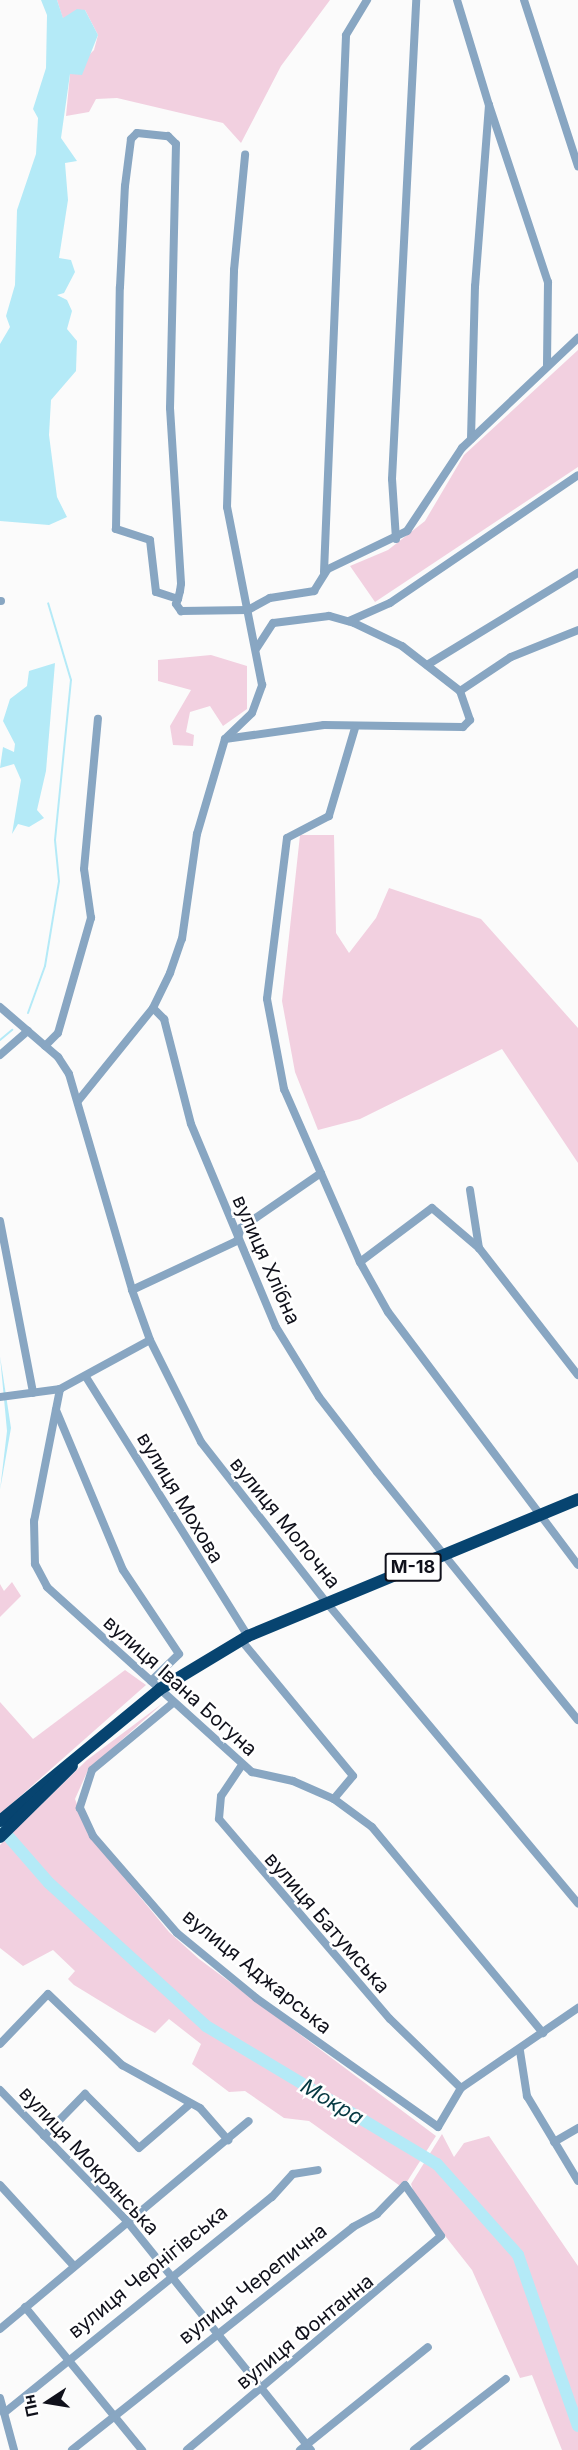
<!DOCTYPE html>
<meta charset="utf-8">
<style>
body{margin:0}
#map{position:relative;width:578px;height:2450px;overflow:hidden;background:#fbfbfb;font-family:Inter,sans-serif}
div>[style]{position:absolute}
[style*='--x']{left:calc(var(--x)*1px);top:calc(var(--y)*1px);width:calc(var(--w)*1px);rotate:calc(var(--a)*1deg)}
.green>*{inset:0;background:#f2d0e0}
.water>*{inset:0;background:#b4eaf7}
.stream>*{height:2px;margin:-1px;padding:0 1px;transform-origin:1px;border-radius:1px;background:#b4eaf7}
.river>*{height:12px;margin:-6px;padding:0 6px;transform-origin:6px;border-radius:6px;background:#b4eaf7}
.minor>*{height:8px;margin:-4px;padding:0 4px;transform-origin:4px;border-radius:4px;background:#88a6c2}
.highway>*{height:12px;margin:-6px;padding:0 6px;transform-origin:6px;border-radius:6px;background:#074470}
span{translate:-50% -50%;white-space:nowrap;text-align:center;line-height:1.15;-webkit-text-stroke:5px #fff;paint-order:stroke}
.shield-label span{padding:2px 4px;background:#fff;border:2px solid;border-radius:4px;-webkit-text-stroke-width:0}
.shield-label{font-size:18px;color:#10111b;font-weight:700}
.street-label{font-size:20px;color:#10111b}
.water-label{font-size:21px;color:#053942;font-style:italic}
.north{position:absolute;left:18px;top:2372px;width:60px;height:60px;-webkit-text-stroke:4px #fff;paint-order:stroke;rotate:258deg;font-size:16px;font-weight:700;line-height:24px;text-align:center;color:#10111b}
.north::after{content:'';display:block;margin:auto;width:21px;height:27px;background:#10111b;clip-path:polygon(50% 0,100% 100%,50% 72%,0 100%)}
</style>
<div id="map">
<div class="green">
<i style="clip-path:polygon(57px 0,330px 0,281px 66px,241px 143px,223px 123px,117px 98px,96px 99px,89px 112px,66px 116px,70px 74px,94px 50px,98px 35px,85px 10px,63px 19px)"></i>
<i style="clip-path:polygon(578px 350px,578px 467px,375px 602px,350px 566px,388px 550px,425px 521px,464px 455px)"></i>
<i style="clip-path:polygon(211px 655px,247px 666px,247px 709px,223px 726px,210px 706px,190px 712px,186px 732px,194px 735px,193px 746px,173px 745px,170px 726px,191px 690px,158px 681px,158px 660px)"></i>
<i style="clip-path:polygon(300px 835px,334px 835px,336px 933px,349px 953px,376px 918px,389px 888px,481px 919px,578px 1028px,578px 1163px,502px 1049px,360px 1119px,318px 1130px,295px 1072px,282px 1001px)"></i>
<i style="clip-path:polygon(12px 1582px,21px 1596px,0 1617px,0 1584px,4px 1591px)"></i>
<i style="clip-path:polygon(125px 1670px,146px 1685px,0 1814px,0 1702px,33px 1739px)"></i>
<i style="clip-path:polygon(163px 1703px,88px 1770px,75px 1799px,88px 1834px,169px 1932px,199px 1959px,436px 2136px,403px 2188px,309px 2121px,284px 2118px,245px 2091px,229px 2092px,192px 2064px,201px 2044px,169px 2019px,155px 2033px,128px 2018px,74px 1985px,68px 1979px,75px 1971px,53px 1950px,23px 1966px,0 1948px,0 1845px,87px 1760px)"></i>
<i style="clip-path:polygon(442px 2134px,454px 2157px,464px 2143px,489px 2136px,578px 2266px,578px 2450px,562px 2450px,532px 2375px,520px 2378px,472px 2270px,416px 2199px,411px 2184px)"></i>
</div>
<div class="water">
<i style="clip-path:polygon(41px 0,57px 0,63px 18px,77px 9px,85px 10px,98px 35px,82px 75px,70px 74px,61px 138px,77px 161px,65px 163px,68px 200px,59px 258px,71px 260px,75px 272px,64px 293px,57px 295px,67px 300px,72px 311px,67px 329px,77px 341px,76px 371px,51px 400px,49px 435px,57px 497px,67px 517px,49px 525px,0 521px,0 344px,10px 327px,6px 316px,15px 285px,17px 210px,36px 154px,38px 118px,33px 109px,46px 68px,47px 15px)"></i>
<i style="clip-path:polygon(55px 663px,46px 771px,37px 810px,44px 818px,29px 827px,18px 824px,12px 834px,21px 780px,14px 764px,0 768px,3px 747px,14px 752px,15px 744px,3px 721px,10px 699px,27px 686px,29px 671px)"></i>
<i style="clip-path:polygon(0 1356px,11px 1428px,0 1490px,7px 1431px)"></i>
</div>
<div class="stream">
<i style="--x:28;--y:1013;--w:50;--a:-70.1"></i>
<i style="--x:45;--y:966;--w:86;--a:-80.6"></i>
<i style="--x:59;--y:881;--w:41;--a:-95.6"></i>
<i style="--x:55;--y:840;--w:161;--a:-84.3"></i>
<i style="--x:71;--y:680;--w:80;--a:-106.6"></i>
<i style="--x:0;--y:1040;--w:16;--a:-40"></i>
</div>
<div class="river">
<i style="--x:0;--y:1827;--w:74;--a:48.8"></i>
<i style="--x:49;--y:1883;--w:212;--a:42.3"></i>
<i style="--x:206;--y:2026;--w:269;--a:30.9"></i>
<i style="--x:437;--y:2164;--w:122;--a:48.3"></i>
<i style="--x:518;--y:2255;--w:181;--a:70.7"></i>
</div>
<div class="minor">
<i style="--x:457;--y:0;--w:110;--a:73.1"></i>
<i style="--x:489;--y:105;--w:182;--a:94.4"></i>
<i style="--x:475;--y:286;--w:153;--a:91.5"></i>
<i style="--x:524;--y:0;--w:175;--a:72"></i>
<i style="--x:489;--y:105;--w:187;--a:71.6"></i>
<i style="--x:548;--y:282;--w:83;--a:90.7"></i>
<i style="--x:396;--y:539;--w:60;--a:-93.8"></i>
<i style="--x:392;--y:479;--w:480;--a:-87.1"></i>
<i style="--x:324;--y:572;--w:537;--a:-87.65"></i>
<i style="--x:346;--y:35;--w:41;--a:-59"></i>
<i style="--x:178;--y:599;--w:23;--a:-162"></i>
<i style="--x:156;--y:592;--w:52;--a:-96.6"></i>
<i style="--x:150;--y:540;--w:36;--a:-162"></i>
<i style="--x:116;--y:529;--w:242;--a:-89.1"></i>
<i style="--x:120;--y:287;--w:101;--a:-87.2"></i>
<i style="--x:125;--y:186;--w:47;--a:-82.7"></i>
<i style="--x:131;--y:139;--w:8;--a:-45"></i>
<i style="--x:137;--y:133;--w:31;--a:6"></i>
<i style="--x:168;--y:136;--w:11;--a:45"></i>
<i style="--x:176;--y:144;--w:264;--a:91.3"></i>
<i style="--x:170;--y:408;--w:176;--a:86.4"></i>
<i style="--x:181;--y:584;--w:7;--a:98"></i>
<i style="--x:180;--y:591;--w:8;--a:104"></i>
<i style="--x:178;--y:599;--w:5;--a:112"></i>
<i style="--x:176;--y:604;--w:9;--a:54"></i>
<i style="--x:181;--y:611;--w:67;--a:-0.9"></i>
<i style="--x:248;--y:610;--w:25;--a:-29"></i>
<i style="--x:270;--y:598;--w:45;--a:-9"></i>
<i style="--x:314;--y:591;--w:26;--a:-58"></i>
<i style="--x:328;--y:569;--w:88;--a:-25.7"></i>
<i style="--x:407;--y:531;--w:100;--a:-56.5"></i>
<i style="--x:462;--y:448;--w:160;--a:-43.5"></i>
<i style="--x:0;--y:601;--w:1;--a:0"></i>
<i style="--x:349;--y:621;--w:45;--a:-23.7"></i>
<i style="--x:390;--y:603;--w:227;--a:-34.2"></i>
<i style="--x:427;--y:665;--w:177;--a:-31.4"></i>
<i style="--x:460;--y:691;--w:61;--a:-33.7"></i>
<i style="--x:511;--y:657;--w:72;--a:-21.9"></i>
<i style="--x:355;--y:728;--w:92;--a:106.5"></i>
<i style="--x:329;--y:816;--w:47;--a:152.4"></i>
<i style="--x:287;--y:838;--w:162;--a:97.1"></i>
<i style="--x:267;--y:999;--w:92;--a:79.3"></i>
<i style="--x:284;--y:1089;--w:189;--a:66.3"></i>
<i style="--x:360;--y:1262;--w:57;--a:60.8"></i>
<i style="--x:388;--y:1312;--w:316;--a:53.1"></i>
<i style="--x:225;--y:739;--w:100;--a:-8"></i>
<i style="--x:324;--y:725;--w:139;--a:0.8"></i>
<i style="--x:463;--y:727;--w:10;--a:-45"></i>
<i style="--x:470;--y:720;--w:31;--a:-109"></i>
<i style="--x:460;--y:691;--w:73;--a:-142.2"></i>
<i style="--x:402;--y:646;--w:53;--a:-154.4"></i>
<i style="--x:354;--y:623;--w:26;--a:-164"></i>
<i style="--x:329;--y:616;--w:56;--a:172.9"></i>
<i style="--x:273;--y:623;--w:30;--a:123"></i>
<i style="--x:0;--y:1007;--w:77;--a:40.8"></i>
<i style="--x:58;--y:1057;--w:20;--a:57"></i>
<i style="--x:69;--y:1074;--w:225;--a:73.7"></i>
<i style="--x:132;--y:1290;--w:53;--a:70.2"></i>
<i style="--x:150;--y:1340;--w:114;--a:63.4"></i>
<i style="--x:201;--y:1442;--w:203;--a:52"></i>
<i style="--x:326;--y:1602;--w:393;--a:50.1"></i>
<i style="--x:153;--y:1008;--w:16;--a:45"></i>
<i style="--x:164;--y:1019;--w:108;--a:75.6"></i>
<i style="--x:191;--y:1124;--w:220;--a:67.3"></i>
<i style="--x:276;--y:1327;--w:82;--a:58.4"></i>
<i style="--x:319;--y:1397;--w:95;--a:52.3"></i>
<i style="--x:377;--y:1472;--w:319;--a:51"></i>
<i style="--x:45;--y:1046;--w:18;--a:-45"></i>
<i style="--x:58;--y:1033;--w:120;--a:-74"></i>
<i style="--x:91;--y:918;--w:49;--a:-98.1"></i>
<i style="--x:84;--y:869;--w:151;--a:-84.7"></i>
<i style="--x:0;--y:1055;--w:37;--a:-41"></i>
<i style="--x:78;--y:1101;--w:119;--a:-51.1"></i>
<i style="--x:153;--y:1008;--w:39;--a:-64"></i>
<i style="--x:170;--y:973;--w:36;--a:-71"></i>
<i style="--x:182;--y:939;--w:106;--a:-81.9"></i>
<i style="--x:197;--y:834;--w:99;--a:-73.6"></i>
<i style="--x:225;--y:739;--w:37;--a:-44"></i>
<i style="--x:252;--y:713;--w:30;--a:-70"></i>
<i style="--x:262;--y:685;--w:181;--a:-101.1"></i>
<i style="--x:227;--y:507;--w:237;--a:-88.3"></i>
<i style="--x:234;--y:270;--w:116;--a:-84.5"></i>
<i style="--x:470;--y:1190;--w:59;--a:81.2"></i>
<i style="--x:479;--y:1248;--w:161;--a:52.1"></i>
<i style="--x:0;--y:1221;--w:175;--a:79.1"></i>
<i style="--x:360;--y:1262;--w:90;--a:-36.9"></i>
<i style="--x:432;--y:1208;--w:62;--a:40.4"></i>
<i style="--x:132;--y:1290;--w:116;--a:-25"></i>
<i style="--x:237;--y:1241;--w:14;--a:-73"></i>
<i style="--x:241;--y:1228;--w:97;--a:-34.5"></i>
<i style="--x:86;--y:1377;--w:305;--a:58"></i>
<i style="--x:60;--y:1389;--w:135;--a:101.1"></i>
<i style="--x:34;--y:1521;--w:43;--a:88.7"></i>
<i style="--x:35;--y:1564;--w:26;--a:62"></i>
<i style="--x:47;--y:1587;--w:276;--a:42.1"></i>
<i style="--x:252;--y:1772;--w:42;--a:12.4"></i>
<i style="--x:293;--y:1781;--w:45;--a:23.7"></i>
<i style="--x:334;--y:1799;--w:47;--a:36.4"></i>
<i style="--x:372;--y:1827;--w:268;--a:50.3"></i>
<i style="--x:0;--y:1397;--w:61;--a:-7.6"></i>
<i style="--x:60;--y:1389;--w:102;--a:-28.6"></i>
<i style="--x:56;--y:1410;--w:173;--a:67.3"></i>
<i style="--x:123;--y:1570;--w:101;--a:56.3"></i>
<i style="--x:179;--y:1654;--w:39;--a:136"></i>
<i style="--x:241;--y:1640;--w:176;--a:50.5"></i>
<i style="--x:353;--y:1776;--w:30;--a:130"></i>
<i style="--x:173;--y:1703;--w:105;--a:140.4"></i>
<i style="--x:92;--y:1770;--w:40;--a:108"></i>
<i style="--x:80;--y:1808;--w:31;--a:65"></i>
<i style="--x:93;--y:1836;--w:128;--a:49.1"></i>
<i style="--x:177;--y:1933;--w:102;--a:39.4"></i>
<i style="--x:256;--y:1998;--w:223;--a:35.3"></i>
<i style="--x:438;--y:2127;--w:45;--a:-59.5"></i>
<i style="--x:461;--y:2088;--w:142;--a:-34.4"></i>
<i style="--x:242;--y:1765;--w:37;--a:124"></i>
<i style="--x:221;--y:1796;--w:23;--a:95"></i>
<i style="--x:219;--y:1819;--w:263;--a:49.5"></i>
<i style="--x:390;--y:2019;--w:99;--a:44.2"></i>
<i style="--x:0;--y:2044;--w:69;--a:-46.2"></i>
<i style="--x:48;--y:1994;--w:103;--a:43.8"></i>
<i style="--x:122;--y:2065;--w:89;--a:28.9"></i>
<i style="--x:200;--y:2108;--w:43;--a:48.8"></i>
<i style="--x:520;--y:2051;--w:46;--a:81.2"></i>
<i style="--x:527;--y:2096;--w:99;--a:59"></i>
<i style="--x:0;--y:2090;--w:181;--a:45.9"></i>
<i style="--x:126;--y:2220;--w:295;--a:51.2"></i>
<i style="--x:44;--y:2136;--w:59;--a:-45.7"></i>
<i style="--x:85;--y:2094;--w:76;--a:45"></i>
<i style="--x:139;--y:2148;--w:67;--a:-40.8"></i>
<i style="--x:554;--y:2142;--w:28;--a:-30"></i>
<i style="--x:0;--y:2185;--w:108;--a:47.6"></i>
<i style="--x:25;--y:2307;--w:185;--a:50.7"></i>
<i style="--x:0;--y:2329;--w:324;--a:-39.9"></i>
<i style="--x:0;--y:2398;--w:54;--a:74.9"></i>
<i style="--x:4;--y:2413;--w:344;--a:-38.9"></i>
<i style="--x:272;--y:2197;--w:31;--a:-48"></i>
<i style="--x:293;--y:2174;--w:25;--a:-9"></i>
<i style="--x:72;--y:2450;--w:359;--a:-38.4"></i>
<i style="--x:353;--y:2227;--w:27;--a:-28"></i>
<i style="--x:377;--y:2214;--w:40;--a:-46"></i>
<i style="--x:405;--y:2185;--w:62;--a:54.8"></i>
<i style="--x:441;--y:2236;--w:332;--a:139.9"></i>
<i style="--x:300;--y:2450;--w:164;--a:-38.8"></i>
<i style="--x:414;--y:2450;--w:116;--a:-37.7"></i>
</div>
<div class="highway">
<i style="--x:0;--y:1821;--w:207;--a:-39.5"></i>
<i style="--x:160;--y:1689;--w:103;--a:-31.1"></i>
<i style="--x:248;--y:1636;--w:357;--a:-22.5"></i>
<i style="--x:0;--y:1837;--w:101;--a:-44.6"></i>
</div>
<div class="shield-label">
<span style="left:413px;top:1567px">М-18</span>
</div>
<div class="street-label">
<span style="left:266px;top:1260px;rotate:66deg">вулиця Хлібна</span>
<span style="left:180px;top:1498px;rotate:59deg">вулиця Мохова</span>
<span style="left:285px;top:1523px;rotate:51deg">вулиця Молочна</span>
<span style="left:180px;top:1686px;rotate:42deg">вулиця Івана Богуна</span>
<span style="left:327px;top:1923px;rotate:49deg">вулиця Батумська</span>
<span style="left:257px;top:1972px;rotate:39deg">вулиця Аджарська</span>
<span style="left:89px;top:2161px;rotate:47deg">вулиця Мокрянська</span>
<span style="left:148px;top:2272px;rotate:-39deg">вулиця Чернігівська</span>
<span style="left:253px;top:2284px;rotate:-38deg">вулиця Черепична</span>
<span style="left:305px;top:2332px;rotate:-39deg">вулиця Фонтанна</span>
</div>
<div class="water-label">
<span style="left:332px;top:2102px;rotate:31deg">Мокра</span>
</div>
<div class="north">Пн</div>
</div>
